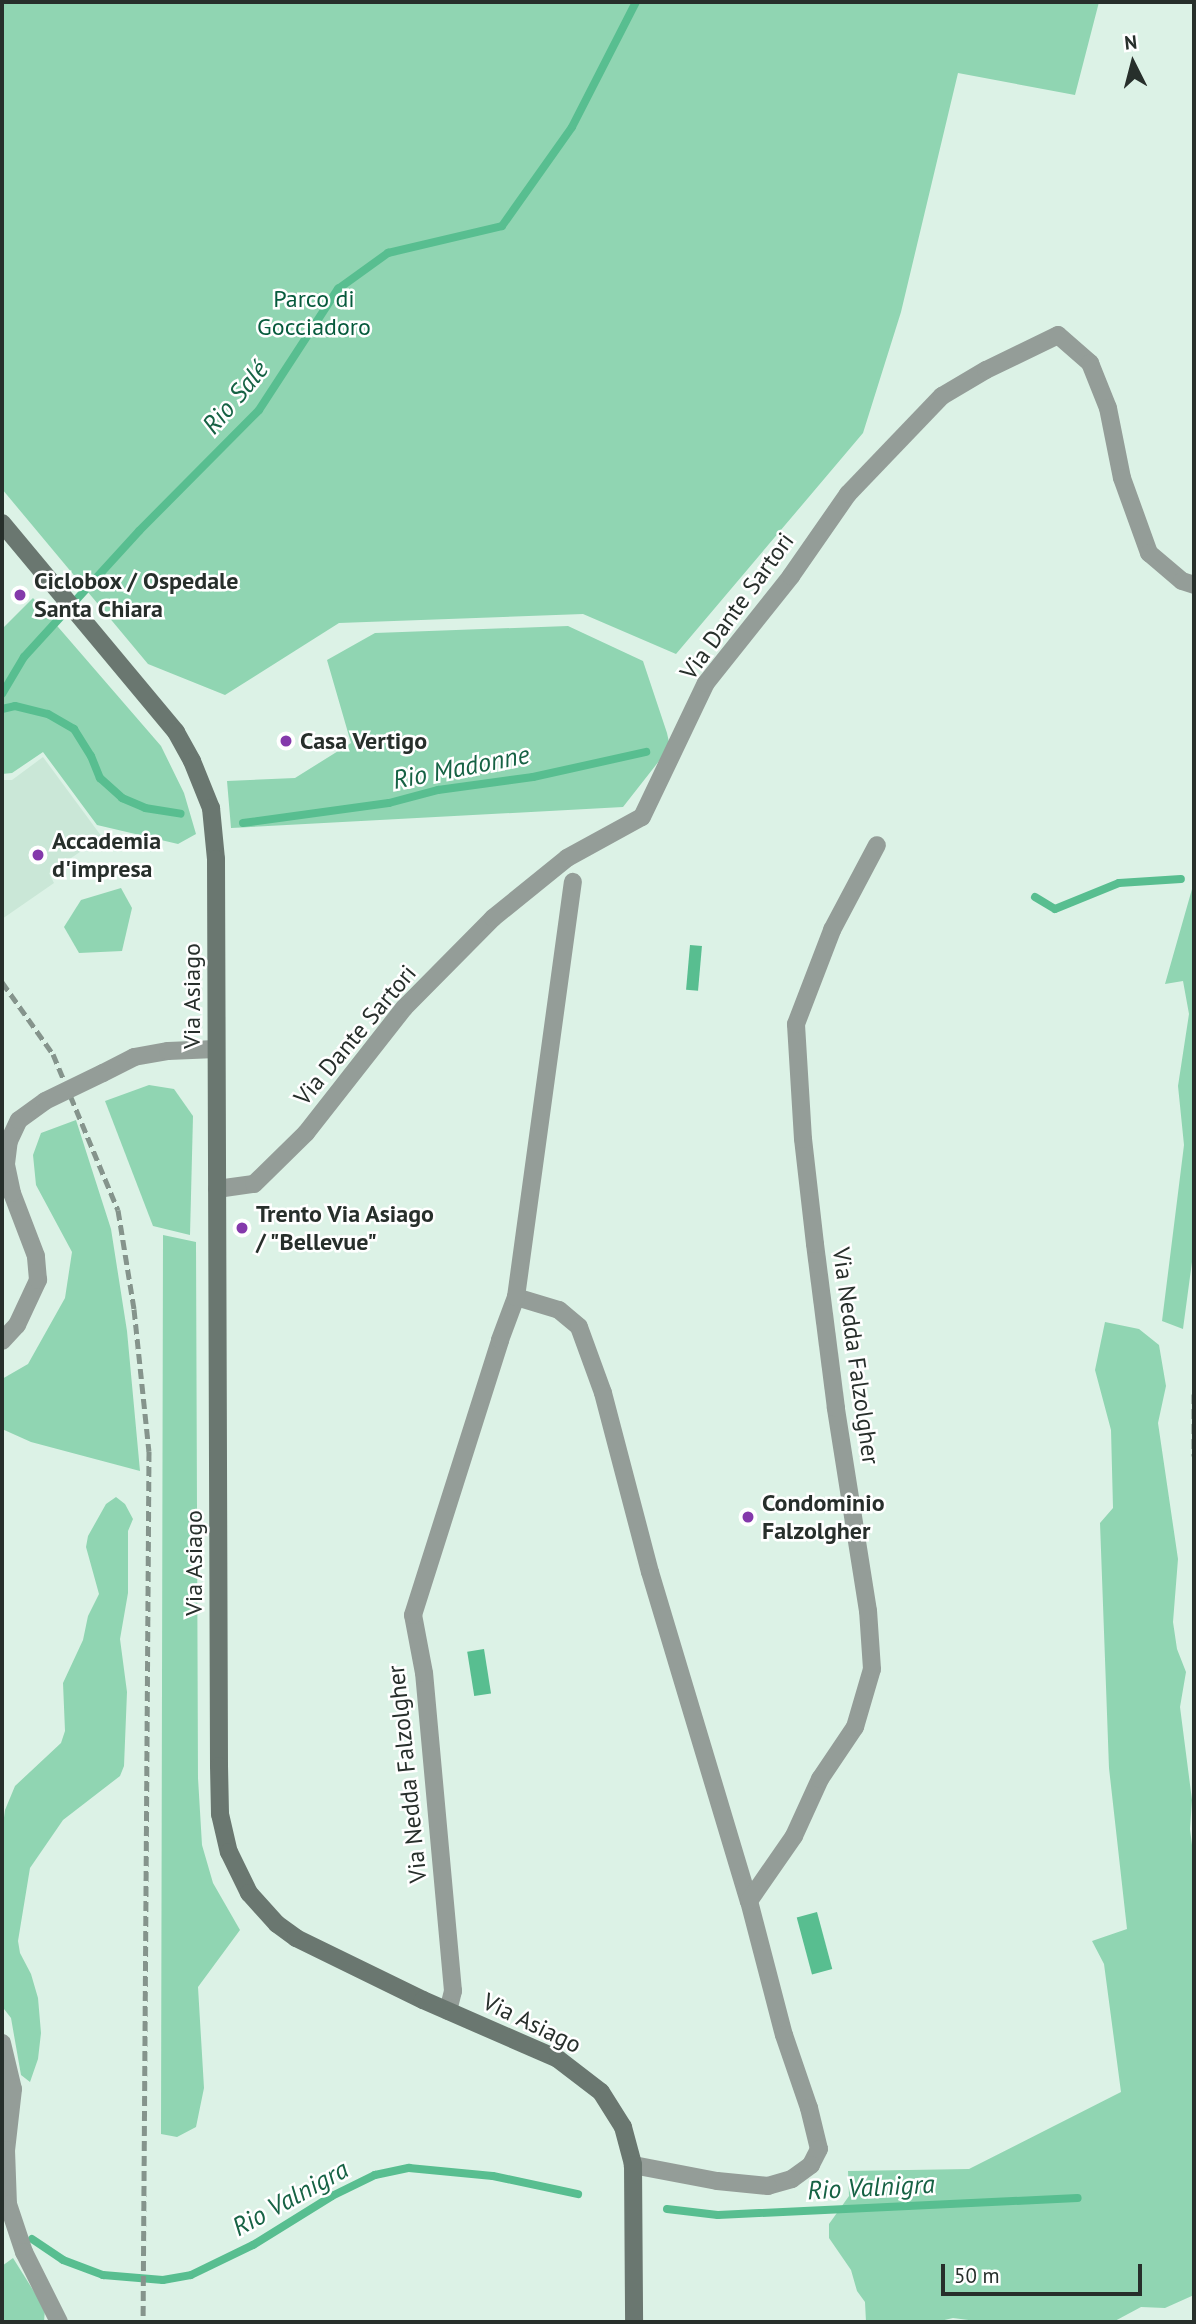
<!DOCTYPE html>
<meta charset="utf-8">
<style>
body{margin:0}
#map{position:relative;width:1196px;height:2324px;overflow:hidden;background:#dcf2e6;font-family:"PT Sans",sans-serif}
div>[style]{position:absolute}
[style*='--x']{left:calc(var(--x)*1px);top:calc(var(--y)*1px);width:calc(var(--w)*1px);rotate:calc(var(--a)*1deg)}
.built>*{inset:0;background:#cae7d7}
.green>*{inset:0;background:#90d5b2}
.water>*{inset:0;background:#58be90;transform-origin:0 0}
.stream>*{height:8px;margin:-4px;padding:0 4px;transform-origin:4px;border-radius:4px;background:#58be90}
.minor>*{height:18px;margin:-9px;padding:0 9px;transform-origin:9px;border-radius:9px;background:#949d98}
.tertiary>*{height:18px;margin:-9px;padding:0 9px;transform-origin:9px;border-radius:9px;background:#949d98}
.secondary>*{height:18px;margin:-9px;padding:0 9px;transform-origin:9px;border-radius:9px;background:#6a7770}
.rail>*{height:5px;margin-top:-2.5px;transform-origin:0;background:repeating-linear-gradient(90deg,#85948c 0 10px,transparent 0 15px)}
.tertiary-bridge>*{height:18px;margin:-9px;padding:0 9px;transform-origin:9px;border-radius:9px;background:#949d98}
.dots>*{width:19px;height:19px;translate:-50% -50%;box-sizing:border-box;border:4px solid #fff;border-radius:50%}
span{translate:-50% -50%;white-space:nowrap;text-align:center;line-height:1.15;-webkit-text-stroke:5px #fff;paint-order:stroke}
.park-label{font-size:24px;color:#065a3c}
.poi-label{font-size:24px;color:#272f2b;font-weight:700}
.left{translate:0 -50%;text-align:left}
.street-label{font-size:24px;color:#272f2b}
.water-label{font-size:26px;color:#166244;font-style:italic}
.frame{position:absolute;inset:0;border:4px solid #272f2b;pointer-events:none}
.north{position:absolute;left:1098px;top:28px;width:70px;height:70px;-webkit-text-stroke:5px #fff;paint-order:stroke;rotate:354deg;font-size:19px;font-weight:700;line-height:28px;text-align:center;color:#272f2b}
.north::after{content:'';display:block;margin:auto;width:24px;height:32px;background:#272f2b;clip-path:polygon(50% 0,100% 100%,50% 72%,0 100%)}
.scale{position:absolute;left:941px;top:2264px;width:201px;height:32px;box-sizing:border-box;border:4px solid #272f2b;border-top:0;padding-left:9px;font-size:21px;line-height:24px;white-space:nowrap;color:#272f2b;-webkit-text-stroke:5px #fff;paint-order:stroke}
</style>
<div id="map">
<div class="built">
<i style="clip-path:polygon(43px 757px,102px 837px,49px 873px,54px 883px,2px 919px,2px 780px,12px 780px)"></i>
</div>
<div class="green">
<i style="clip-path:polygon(2px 2px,1099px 2px,1075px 95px,958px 73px,901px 312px,863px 433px,676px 654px,583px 614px,339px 623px,225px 695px,148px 664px,2px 489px)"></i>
<i style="clip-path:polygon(33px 598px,161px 746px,184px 793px,196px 834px,178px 844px,97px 825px,43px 752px,12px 773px,2px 774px,2px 629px)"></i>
<i style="clip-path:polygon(568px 626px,643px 661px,667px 733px,670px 747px,623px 807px,231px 828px,227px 781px,295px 778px,351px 743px,327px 660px,375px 633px)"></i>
<i style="clip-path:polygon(1194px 882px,1194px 1247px,1183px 1329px,1162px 1321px,1184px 1145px,1178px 1086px,1189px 1014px,1183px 981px,1165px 984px)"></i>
<i style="clip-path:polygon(121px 888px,132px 908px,122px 951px,79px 953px,64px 927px,81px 900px)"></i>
<i style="clip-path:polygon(149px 1085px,174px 1089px,193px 1116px,190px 1235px,153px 1226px,105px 1101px)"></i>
<i style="clip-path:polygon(76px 1120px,111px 1229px,127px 1331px,140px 1471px,31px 1442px,2px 1429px,2px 1379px,28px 1364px,65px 1298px,72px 1252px,36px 1185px,33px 1155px,41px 1133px)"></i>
<i style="clip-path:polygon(163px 1235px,196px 1242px,198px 1778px,202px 1845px,213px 1883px,240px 1930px,198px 1987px,204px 2088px,196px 2127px,177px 2137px,161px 2134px)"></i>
<i style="clip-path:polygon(1105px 1322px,1139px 1329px,1159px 1345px,1166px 1386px,1158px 1423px,1178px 1559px,1173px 1622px,1177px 1649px,1186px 1672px,1180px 1707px,1192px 1800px,1190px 1829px,1194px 1861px,1194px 2295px,1165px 2308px,1141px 2307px,1113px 2322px,984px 2322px,953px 2318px,936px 2322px,866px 2322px,865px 2302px,857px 2291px,851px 2270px,829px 2238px,829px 2224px,849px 2196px,848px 2171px,969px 2169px,1121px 2092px,1104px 1964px,1092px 1941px,1127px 1929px,1109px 1768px,1100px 1523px,1113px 1508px,1111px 1430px,1095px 1370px)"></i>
<i style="clip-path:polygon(116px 1497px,125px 1504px,133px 1519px,128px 1531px,128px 1593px,120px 1639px,127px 1692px,124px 1766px,120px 1776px,63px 1820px,30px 1868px,18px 1941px,20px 1953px,31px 1974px,38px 1998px,41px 2033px,38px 2059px,30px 2082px,21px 2075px,11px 2018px,4px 2009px,2px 1991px,2px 1833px,5px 1810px,15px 1786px,61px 1743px,65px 1731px,63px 1683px,83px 1640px,88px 1616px,99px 1594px,86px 1547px,88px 1536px,106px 1504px)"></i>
<i style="clip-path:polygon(13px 2258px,45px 2309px,44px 2322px,2px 2322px,2px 2266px)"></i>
</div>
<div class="water">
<i style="left:690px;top:945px;width:12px;height:45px;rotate:5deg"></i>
<i style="left:484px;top:1649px;width:45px;height:17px;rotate:81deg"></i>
<i style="left:817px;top:1912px;width:59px;height:21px;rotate:75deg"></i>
</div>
<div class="stream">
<i style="--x:2;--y:694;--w:43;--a:-59.3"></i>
<i style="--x:24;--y:657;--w:171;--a:-47.6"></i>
<i style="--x:139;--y:531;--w:170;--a:-45.2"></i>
<i style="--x:259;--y:410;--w:145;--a:-56.9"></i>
<i style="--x:338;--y:289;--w:62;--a:-35.8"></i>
<i style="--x:388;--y:253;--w:117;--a:-13.3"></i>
<i style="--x:502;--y:226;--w:121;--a:-54.7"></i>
<i style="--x:572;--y:127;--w:140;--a:-62.9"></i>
<i style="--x:2;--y:709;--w:13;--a:-13"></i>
<i style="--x:15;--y:706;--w:34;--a:14"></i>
<i style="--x:48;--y:714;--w:30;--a:30"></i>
<i style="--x:74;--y:729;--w:32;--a:58"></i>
<i style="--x:91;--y:756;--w:24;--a:68"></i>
<i style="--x:100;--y:778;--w:30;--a:42"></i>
<i style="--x:122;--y:798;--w:25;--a:23"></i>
<i style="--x:145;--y:808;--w:36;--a:9"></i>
<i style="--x:243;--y:823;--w:147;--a:-7.8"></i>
<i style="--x:389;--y:803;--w:51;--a:-14.9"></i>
<i style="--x:438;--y:790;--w:96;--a:-7.8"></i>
<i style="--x:533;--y:777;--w:116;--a:-12.5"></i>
<i style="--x:1035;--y:897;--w:23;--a:31"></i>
<i style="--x:1055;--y:909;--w:69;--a:-22.1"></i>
<i style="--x:1119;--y:883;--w:62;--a:-3.7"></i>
<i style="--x:667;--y:2209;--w:51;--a:6.7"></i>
<i style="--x:718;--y:2215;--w:360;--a:-2.7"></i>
<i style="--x:32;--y:2239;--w:37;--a:34"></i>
<i style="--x:63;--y:2260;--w:43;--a:20.6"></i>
<i style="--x:103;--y:2275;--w:60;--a:4.8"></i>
<i style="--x:163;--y:2280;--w:28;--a:-10"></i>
<i style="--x:191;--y:2275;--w:69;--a:-25.8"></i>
<i style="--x:253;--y:2245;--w:93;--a:-31.8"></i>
<i style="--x:332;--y:2196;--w:48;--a:-26"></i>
<i style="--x:375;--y:2175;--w:35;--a:-12"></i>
<i style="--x:409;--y:2168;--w:84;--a:5.4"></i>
<i style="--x:493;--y:2176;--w:87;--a:12"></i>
</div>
<div class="minor">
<i style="--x:217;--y:1189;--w:37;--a:-8"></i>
<i style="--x:254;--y:1184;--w:73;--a:-44.4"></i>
<i style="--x:306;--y:1133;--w:159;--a:-51.9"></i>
<i style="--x:404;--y:1008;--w:127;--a:-45.3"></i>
<i style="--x:493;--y:918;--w:95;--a:-39"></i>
<i style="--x:567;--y:858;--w:85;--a:-28.7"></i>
<i style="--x:642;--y:817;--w:148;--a:-64.5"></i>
<i style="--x:706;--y:683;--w:137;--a:-51.5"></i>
<i style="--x:791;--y:576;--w:100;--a:-55.2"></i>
<i style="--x:848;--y:494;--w:136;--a:-46.2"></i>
<i style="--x:942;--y:396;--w:51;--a:-30.6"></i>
<i style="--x:986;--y:370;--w:80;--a:-25.9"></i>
<i style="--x:1058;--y:335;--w:43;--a:41.2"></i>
<i style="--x:1090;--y:363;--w:48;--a:68.2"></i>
<i style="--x:1108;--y:408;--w:71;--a:78.7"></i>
<i style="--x:1122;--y:478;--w:80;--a:70.2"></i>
<i style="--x:1149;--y:553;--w:43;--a:40.3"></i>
<i style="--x:1182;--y:581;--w:13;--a:18"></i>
<i style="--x:516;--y:1297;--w:45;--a:16.8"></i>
<i style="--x:559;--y:1310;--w:26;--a:40"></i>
<i style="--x:579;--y:1327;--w:70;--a:70"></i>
<i style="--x:603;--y:1393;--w:185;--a:75.3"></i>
<i style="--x:650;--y:1572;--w:344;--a:73.3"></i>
<i style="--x:749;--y:1901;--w:138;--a:75.4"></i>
<i style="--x:784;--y:2035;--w:77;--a:71.1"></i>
<i style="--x:809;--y:2108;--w:42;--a:76.3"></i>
<i style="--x:819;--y:2149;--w:18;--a:117"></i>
<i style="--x:811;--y:2165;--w:24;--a:144"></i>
<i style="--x:792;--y:2179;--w:25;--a:164"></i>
<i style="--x:768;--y:2186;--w:51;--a:-174.4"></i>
<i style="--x:717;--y:2181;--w:86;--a:-169.2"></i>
<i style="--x:749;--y:1901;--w:79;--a:-55.3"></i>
<i style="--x:794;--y:1836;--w:63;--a:-65.5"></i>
<i style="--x:820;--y:1779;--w:63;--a:-56.1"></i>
<i style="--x:855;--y:1727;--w:60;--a:-73.7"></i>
<i style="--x:872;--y:1669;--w:58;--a:-93.9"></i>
<i style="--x:868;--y:1611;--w:206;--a:-99"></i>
<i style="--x:836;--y:1408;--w:165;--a:-97.3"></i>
<i style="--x:815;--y:1244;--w:106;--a:-96.5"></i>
<i style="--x:803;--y:1139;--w:115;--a:-93.5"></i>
<i style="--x:796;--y:1024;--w:101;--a:-69"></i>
<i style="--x:832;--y:930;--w:96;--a:-62.1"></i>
<i style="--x:448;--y:2011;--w:21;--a:-76"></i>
<i style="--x:453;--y:1991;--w:319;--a:-95.2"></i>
<i style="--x:424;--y:1673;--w:59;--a:-100.7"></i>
<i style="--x:413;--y:1615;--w:288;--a:-72.4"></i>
<i style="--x:500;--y:1340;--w:46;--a:-69.6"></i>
<i style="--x:516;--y:1297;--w:419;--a:-82.2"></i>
<i style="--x:2;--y:2043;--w:47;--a:76.6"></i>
<i style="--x:13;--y:2089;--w:61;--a:96.5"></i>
<i style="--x:6;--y:2150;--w:54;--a:87.9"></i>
<i style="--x:8;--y:2204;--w:51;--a:71.6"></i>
<i style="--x:24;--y:2252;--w:78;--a:63.4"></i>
</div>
<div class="tertiary">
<i style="--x:103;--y:1073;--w:35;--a:-27"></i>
<i style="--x:134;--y:1057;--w:35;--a:-10"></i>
<i style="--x:168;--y:1051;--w:48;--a:-2.4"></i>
<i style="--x:2;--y:1341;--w:22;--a:-47"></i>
<i style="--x:17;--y:1325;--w:50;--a:-65"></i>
<i style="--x:38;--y:1280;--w:24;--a:-95"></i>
<i style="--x:36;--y:1256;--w:67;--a:-110.9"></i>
<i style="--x:12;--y:1193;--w:30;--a:-102"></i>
<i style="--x:6;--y:1164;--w:23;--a:-83"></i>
<i style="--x:9;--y:1141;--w:23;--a:-65"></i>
<i style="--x:19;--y:1120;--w:32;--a:-36"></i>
</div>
<div class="secondary">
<i style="--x:2;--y:523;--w:272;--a:50.2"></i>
<i style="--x:176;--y:732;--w:33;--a:61"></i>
<i style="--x:192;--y:761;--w:51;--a:68"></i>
<i style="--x:211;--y:808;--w:51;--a:84.4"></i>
<i style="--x:216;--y:859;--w:907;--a:89.81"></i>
<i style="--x:219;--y:1766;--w:48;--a:88.8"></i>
<i style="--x:220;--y:1814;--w:39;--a:77"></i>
<i style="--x:229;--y:1852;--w:46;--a:64"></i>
<i style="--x:249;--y:1893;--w:42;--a:47.9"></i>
<i style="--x:277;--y:1924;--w:24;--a:36"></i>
<i style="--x:296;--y:1938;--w:141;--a:26"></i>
<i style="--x:423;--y:2000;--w:147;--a:23.6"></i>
<i style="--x:558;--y:2059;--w:54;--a:37.5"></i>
<i style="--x:601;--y:2092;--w:41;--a:57.8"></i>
<i style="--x:623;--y:2127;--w:39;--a:75"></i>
<i style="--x:633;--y:2165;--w:157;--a:89.6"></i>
</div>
<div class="rail">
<i style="--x:2;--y:982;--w:88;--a:54.7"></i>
<i style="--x:53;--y:1054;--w:169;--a:67.4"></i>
<i style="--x:118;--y:1210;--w:100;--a:80.8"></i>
<i style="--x:134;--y:1309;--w:143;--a:84"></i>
<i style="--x:149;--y:1451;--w:871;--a:90.39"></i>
<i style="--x:1194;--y:1394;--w:62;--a:90"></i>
</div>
<div class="tertiary-bridge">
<i style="--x:45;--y:1101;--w:64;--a:-25.8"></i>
</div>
<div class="dots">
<i style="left:20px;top:595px;background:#8439ab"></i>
<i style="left:286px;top:741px;background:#8439ab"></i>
<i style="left:38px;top:855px;background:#8439ab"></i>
<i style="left:242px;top:1228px;background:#8439ab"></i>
<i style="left:748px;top:1517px;background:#8439ab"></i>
</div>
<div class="park-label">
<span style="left:314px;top:313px">Parco di<br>Gocciadoro</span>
</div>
<div class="poi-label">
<span class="left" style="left:34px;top:595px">Ciclobox / Ospedale<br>Santa Chiara</span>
<span class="left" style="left:300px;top:741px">Casa Vertigo</span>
<span class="left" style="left:52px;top:855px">Accademia<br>d'impresa</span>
<span class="left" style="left:256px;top:1228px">Trento Via Asiago<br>/ "Bellevue"</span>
<span class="left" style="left:762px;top:1517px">Condominio<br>Falzolgher</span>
</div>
<div class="street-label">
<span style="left:737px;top:606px;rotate:-54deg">Via Dante Sartori</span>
<span style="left:192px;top:996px;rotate:-90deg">Via Asiago</span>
<span style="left:355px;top:1035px;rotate:-50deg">Via Dante Sartori</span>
<span style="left:856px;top:1356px;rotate:82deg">Via Nedda Falzolgher</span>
<span style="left:194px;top:1563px;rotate:-90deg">Via Asiago</span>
<span style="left:407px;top:1774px;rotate:-96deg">Via Nedda Falzolgher</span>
<span style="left:532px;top:2023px;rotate:26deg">Via Asiago</span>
</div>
<div class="water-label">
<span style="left:235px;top:397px;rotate:-50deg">Rio Salé</span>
<span style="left:461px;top:767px;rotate:-11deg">Rio Madonne</span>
<span style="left:871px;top:2187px;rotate:-3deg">Rio Valnigra</span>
<span style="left:290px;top:2198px;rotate:-29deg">Rio Valnigra</span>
</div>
<div class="frame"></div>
<div class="north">N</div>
<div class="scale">50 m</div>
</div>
